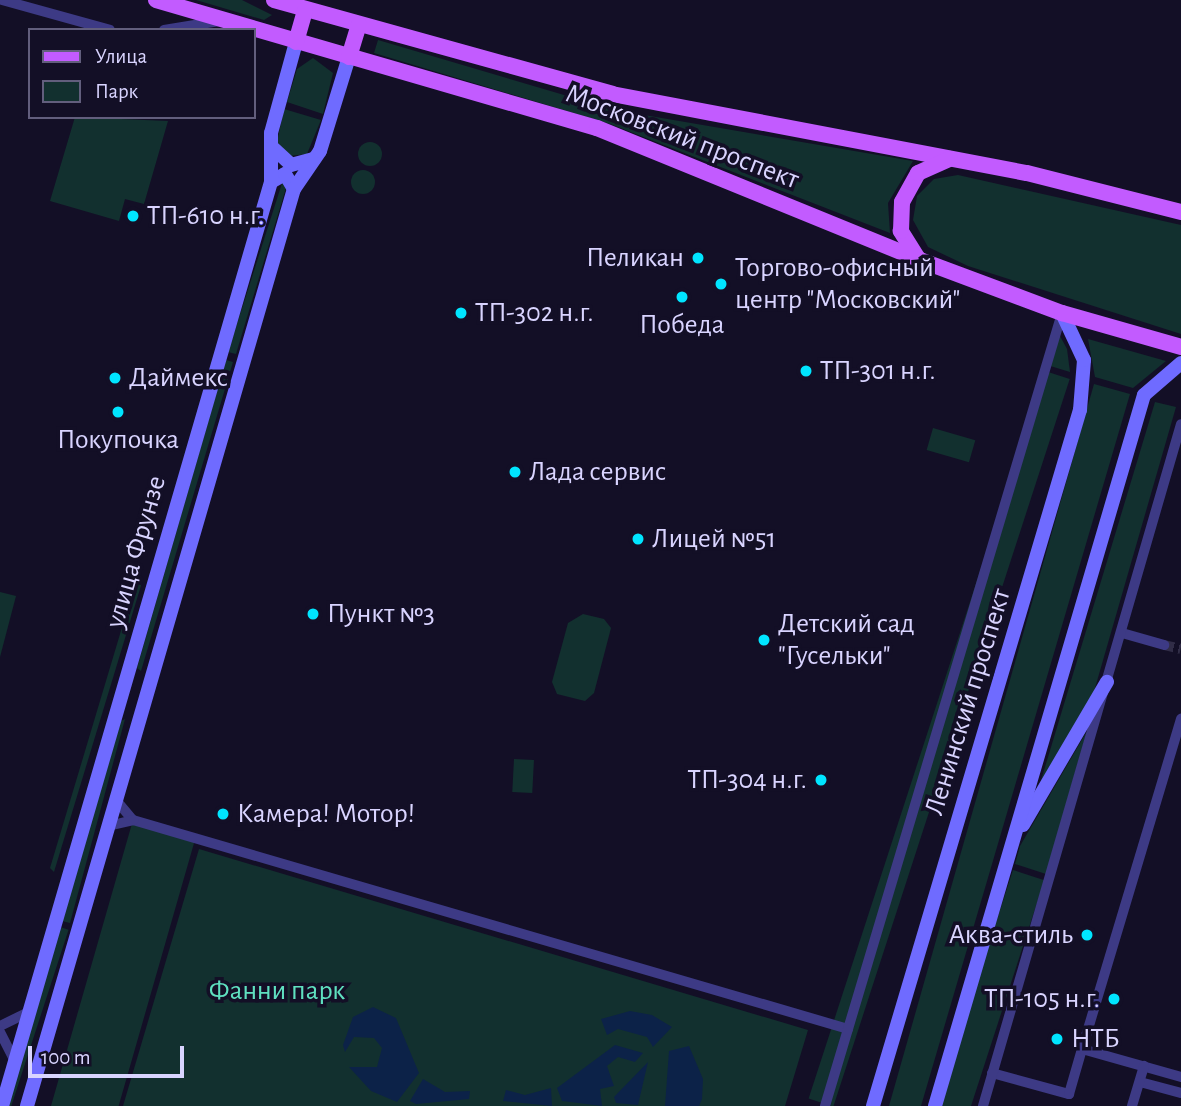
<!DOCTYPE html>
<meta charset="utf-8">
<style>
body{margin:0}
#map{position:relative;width:1181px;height:1106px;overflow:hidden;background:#130f26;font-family:"Alegreya Sans",sans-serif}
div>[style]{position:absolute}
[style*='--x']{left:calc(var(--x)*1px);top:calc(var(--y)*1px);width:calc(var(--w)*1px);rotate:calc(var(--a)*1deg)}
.green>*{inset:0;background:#12302f;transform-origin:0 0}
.round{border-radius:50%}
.water>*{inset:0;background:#0c2248}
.minor-tunnel>*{height:10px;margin-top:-5px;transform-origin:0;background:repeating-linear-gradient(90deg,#312d47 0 10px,transparent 0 15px)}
.minor>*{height:10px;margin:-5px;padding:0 5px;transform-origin:5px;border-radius:5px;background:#3d3a85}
.secondary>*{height:14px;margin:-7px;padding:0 7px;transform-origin:7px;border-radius:7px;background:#6f6bff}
.primary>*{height:16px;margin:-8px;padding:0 8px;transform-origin:8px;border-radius:8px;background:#c25bff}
.dots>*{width:19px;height:19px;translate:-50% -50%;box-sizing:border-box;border:4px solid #130f26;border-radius:50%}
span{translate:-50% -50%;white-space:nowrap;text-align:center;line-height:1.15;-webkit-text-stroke:7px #130f26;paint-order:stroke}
.street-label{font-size:28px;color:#d9d4ff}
.poi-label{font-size:28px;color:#d9d4ff}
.left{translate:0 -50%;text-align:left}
.right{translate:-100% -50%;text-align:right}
.park-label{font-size:28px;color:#5fe0c0}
.legend{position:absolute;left:28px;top:28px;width:228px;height:91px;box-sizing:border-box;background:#130f26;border:2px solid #625e7d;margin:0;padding:9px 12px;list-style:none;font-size:21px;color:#d9d4ff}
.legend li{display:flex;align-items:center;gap:14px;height:35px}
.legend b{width:35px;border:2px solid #625e7d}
.scale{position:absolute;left:28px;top:1046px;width:156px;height:32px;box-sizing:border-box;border:4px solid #d9d4ff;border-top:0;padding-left:9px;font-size:21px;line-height:24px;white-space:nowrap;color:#d9d4ff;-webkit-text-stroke:5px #130f26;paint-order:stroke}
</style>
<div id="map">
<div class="green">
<i style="clip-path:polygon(196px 0,242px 0,272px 15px,264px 20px)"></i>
<i style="clip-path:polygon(378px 40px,615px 110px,913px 161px,888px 203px,890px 233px,610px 124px,374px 53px)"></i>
<i style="clip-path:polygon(313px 58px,333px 73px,323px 114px,287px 102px,297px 69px)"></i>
<i style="clip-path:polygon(284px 109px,321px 120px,307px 154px,289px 156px,277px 142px)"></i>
<i style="clip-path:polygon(75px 117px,168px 121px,144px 204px,125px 199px,119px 221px,50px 201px)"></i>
<i class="round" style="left:358px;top:142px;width:24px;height:24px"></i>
<i class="round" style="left:351px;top:170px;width:24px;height:24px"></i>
<i style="clip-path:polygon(958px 175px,1181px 225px,1181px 334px,968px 266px,928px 247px,913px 220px,917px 196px,934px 179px)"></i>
<i style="clip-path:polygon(283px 180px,286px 188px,236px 354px,228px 352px)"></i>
<i style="clip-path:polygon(1060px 336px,1067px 349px,1070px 372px,1047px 365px)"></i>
<i style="clip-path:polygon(1088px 339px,1166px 361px,1133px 388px,1095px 377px)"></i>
<i style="clip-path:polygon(226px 360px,233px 362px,141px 671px,137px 668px)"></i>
<i style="left:1045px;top:371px;width:26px;height:765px;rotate:18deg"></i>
<i style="clip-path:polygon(1094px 384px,1130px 394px,921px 1106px,889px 1106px)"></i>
<i style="clip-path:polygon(1155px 402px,1176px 407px,1093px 695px,1036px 797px)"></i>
<i style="left:933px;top:428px;width:44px;height:23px;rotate:16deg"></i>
<i style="clip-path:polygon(138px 574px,143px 579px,54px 872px,50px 868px)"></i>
<i style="clip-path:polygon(0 592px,16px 596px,0 657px)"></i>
<i style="clip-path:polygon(583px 614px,604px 619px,611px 628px,594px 693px,585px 701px,557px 694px,552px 682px,568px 623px)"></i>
<i style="clip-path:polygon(125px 719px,70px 923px,62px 921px,121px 721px)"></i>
<i style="clip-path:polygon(1087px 731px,1046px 874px,1015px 864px,1020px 846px)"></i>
<i style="left:514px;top:759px;width:20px;height:33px;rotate:3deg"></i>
<i style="left:133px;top:820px;width:65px;height:298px;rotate:16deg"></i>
<i style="clip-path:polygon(199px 849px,808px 1030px,785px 1106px,123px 1106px)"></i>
<i style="left:1013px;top:870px;width:33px;height:246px;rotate:18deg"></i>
<i style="left:60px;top:927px;width:9px;height:186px;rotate:18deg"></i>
</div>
<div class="water">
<i style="clip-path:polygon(373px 1007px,396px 1018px,419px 1073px,397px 1102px,371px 1091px,349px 1067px,377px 1067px,382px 1048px,374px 1038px,354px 1037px,345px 1052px,343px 1045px,353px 1017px)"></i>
<i style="clip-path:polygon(630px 1011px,652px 1015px,672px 1027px,653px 1047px,647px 1037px,618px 1029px,607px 1035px,601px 1019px)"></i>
<i style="clip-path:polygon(615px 1045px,643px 1053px,635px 1062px,618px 1057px,607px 1066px,614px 1086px,600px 1089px,602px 1106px,562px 1101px,557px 1088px)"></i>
<i style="clip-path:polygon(689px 1046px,703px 1079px,702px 1099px,699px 1106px,665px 1106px,669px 1051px)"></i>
<i style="clip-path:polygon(648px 1062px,638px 1105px,616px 1103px,614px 1097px)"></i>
<i style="clip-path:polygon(423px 1079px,445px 1092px,470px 1091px,469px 1099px,416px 1104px,410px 1101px)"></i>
<i style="clip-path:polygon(551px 1088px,552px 1106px,503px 1101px,506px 1090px,525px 1095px)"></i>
</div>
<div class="minor-tunnel">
<i style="--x:1164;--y:645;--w:17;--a:13"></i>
</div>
<div class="minor">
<i style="--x:2;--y:0;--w:112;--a:15.5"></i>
<i style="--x:164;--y:30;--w:56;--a:-9.3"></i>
<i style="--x:1122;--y:633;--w:44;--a:15.9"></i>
<i style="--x:116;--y:800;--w:26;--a:50"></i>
<i style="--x:133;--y:820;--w:745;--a:16.29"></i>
<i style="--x:108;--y:826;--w:26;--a:-13"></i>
<i style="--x:0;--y:1026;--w:32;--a:-26"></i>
<i style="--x:0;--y:1032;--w:30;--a:63"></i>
<i style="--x:1082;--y:1049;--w:345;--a:-73.3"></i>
<i style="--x:992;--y:1073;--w:80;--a:15.3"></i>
<i style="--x:1069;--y:1094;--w:47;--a:-73.9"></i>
<i style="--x:1082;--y:1049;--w:103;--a:15.8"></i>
<i style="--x:1140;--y:1082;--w:42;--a:15"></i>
<i style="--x:825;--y:1106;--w:828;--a:-73.36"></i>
<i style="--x:983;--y:1106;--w:710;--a:-73.81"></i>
<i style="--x:1132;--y:1106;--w:42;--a:-73.3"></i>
</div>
<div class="secondary">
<i style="--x:272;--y:147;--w:26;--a:43"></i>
<i style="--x:291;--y:165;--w:24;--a:-15"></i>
<i style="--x:271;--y:182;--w:16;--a:-30"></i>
<i style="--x:285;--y:174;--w:17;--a:59"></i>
<i style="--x:1023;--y:825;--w:166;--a:-59.6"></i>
<i style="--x:2;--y:1106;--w:962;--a:-73.77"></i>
<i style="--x:271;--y:182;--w:49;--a:-90"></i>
<i style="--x:271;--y:133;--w:94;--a:-74.6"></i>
<i style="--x:27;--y:1106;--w:955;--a:-73.77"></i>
<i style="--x:294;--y:189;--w:46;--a:-55.6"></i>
<i style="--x:320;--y:151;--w:98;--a:-72.9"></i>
<i style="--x:873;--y:1106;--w:726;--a:-73.44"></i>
<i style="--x:1080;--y:410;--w:50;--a:-85.4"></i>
<i style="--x:1084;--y:360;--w:52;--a:-115.1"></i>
<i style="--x:935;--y:1106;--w:741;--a:-73.62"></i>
<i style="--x:1144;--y:395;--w:49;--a:-40.9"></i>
</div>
<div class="primary">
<i style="--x:156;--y:0;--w:459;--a:16.2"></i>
<i style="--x:597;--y:128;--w:349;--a:22.2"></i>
<i style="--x:920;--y:260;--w:152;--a:20.5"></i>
<i style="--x:1062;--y:313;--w:124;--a:15.9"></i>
<i style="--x:274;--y:0;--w:351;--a:15.5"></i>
<i style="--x:612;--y:94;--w:422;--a:10.8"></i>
<i style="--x:1027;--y:173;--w:159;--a:14.2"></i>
<i style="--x:296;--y:42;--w:33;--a:-74"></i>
<i style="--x:349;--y:57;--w:34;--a:-73"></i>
<i style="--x:917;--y:257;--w:31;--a:-122"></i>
<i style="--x:901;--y:231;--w:29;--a:-88"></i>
<i style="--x:902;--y:202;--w:33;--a:-61"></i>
<i style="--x:918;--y:173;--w:35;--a:-24"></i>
</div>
<div class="dots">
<i style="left:133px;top:216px;background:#00e5ff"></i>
<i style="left:698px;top:258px;background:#00e5ff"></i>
<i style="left:721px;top:284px;background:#00e5ff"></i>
<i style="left:682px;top:297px;background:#00e5ff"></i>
<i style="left:461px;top:313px;background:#00e5ff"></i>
<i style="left:806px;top:371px;background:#00e5ff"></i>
<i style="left:115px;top:378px;background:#00e5ff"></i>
<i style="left:118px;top:412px;background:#00e5ff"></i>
<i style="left:515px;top:472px;background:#00e5ff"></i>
<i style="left:638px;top:539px;background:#00e5ff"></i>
<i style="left:313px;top:614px;background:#00e5ff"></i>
<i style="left:764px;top:640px;background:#00e5ff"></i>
<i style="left:821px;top:780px;background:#00e5ff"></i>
<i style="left:223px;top:814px;background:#00e5ff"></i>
<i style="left:1087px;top:935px;background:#00e5ff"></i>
<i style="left:1114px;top:999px;background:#00e5ff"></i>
<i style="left:1057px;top:1039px;background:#00e5ff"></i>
</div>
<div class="street-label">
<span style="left:682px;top:137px;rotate:21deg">Московский проспект</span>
<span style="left:136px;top:552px;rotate:-74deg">улица Фрунзе</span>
<span style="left:968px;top:702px;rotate:-73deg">Ленинский проспект</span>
</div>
<div class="poi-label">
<span class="left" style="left:147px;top:216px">ТП-610 н.г.</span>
<span class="right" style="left:684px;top:258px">Пеликан</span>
<span class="left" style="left:735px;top:284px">Торгово-офисный<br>центр "Московский"</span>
<span class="left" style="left:475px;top:313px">ТП-302 н.г.</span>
<span style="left:682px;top:325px">Победа</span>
<span class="left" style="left:820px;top:371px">ТП-301 н.г.</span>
<span class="left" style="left:129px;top:378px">Даймекс</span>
<span style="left:118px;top:440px">Покупочка</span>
<span class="left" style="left:529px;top:472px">Лада сервис</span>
<span class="left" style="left:652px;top:539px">Лицей №51</span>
<span class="left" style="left:327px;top:614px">Пункт №3</span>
<span class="left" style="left:778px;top:640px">Детский сад<br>"Гусельки"</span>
<span class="right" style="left:807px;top:780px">ТП-304 н.г.</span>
<span class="left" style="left:237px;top:814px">Камера! Мотор!</span>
<span class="right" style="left:1073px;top:935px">Аква-стиль</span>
<span class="right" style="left:1100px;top:999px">ТП-105 н.г.</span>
<span class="left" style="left:1071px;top:1039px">НТБ</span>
</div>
<div class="park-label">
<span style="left:277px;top:991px">Фанни парк</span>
</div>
<ul class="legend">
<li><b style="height:9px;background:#c25bff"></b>Улица</li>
<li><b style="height:19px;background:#12302f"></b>Парк</li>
</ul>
<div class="scale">100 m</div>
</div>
